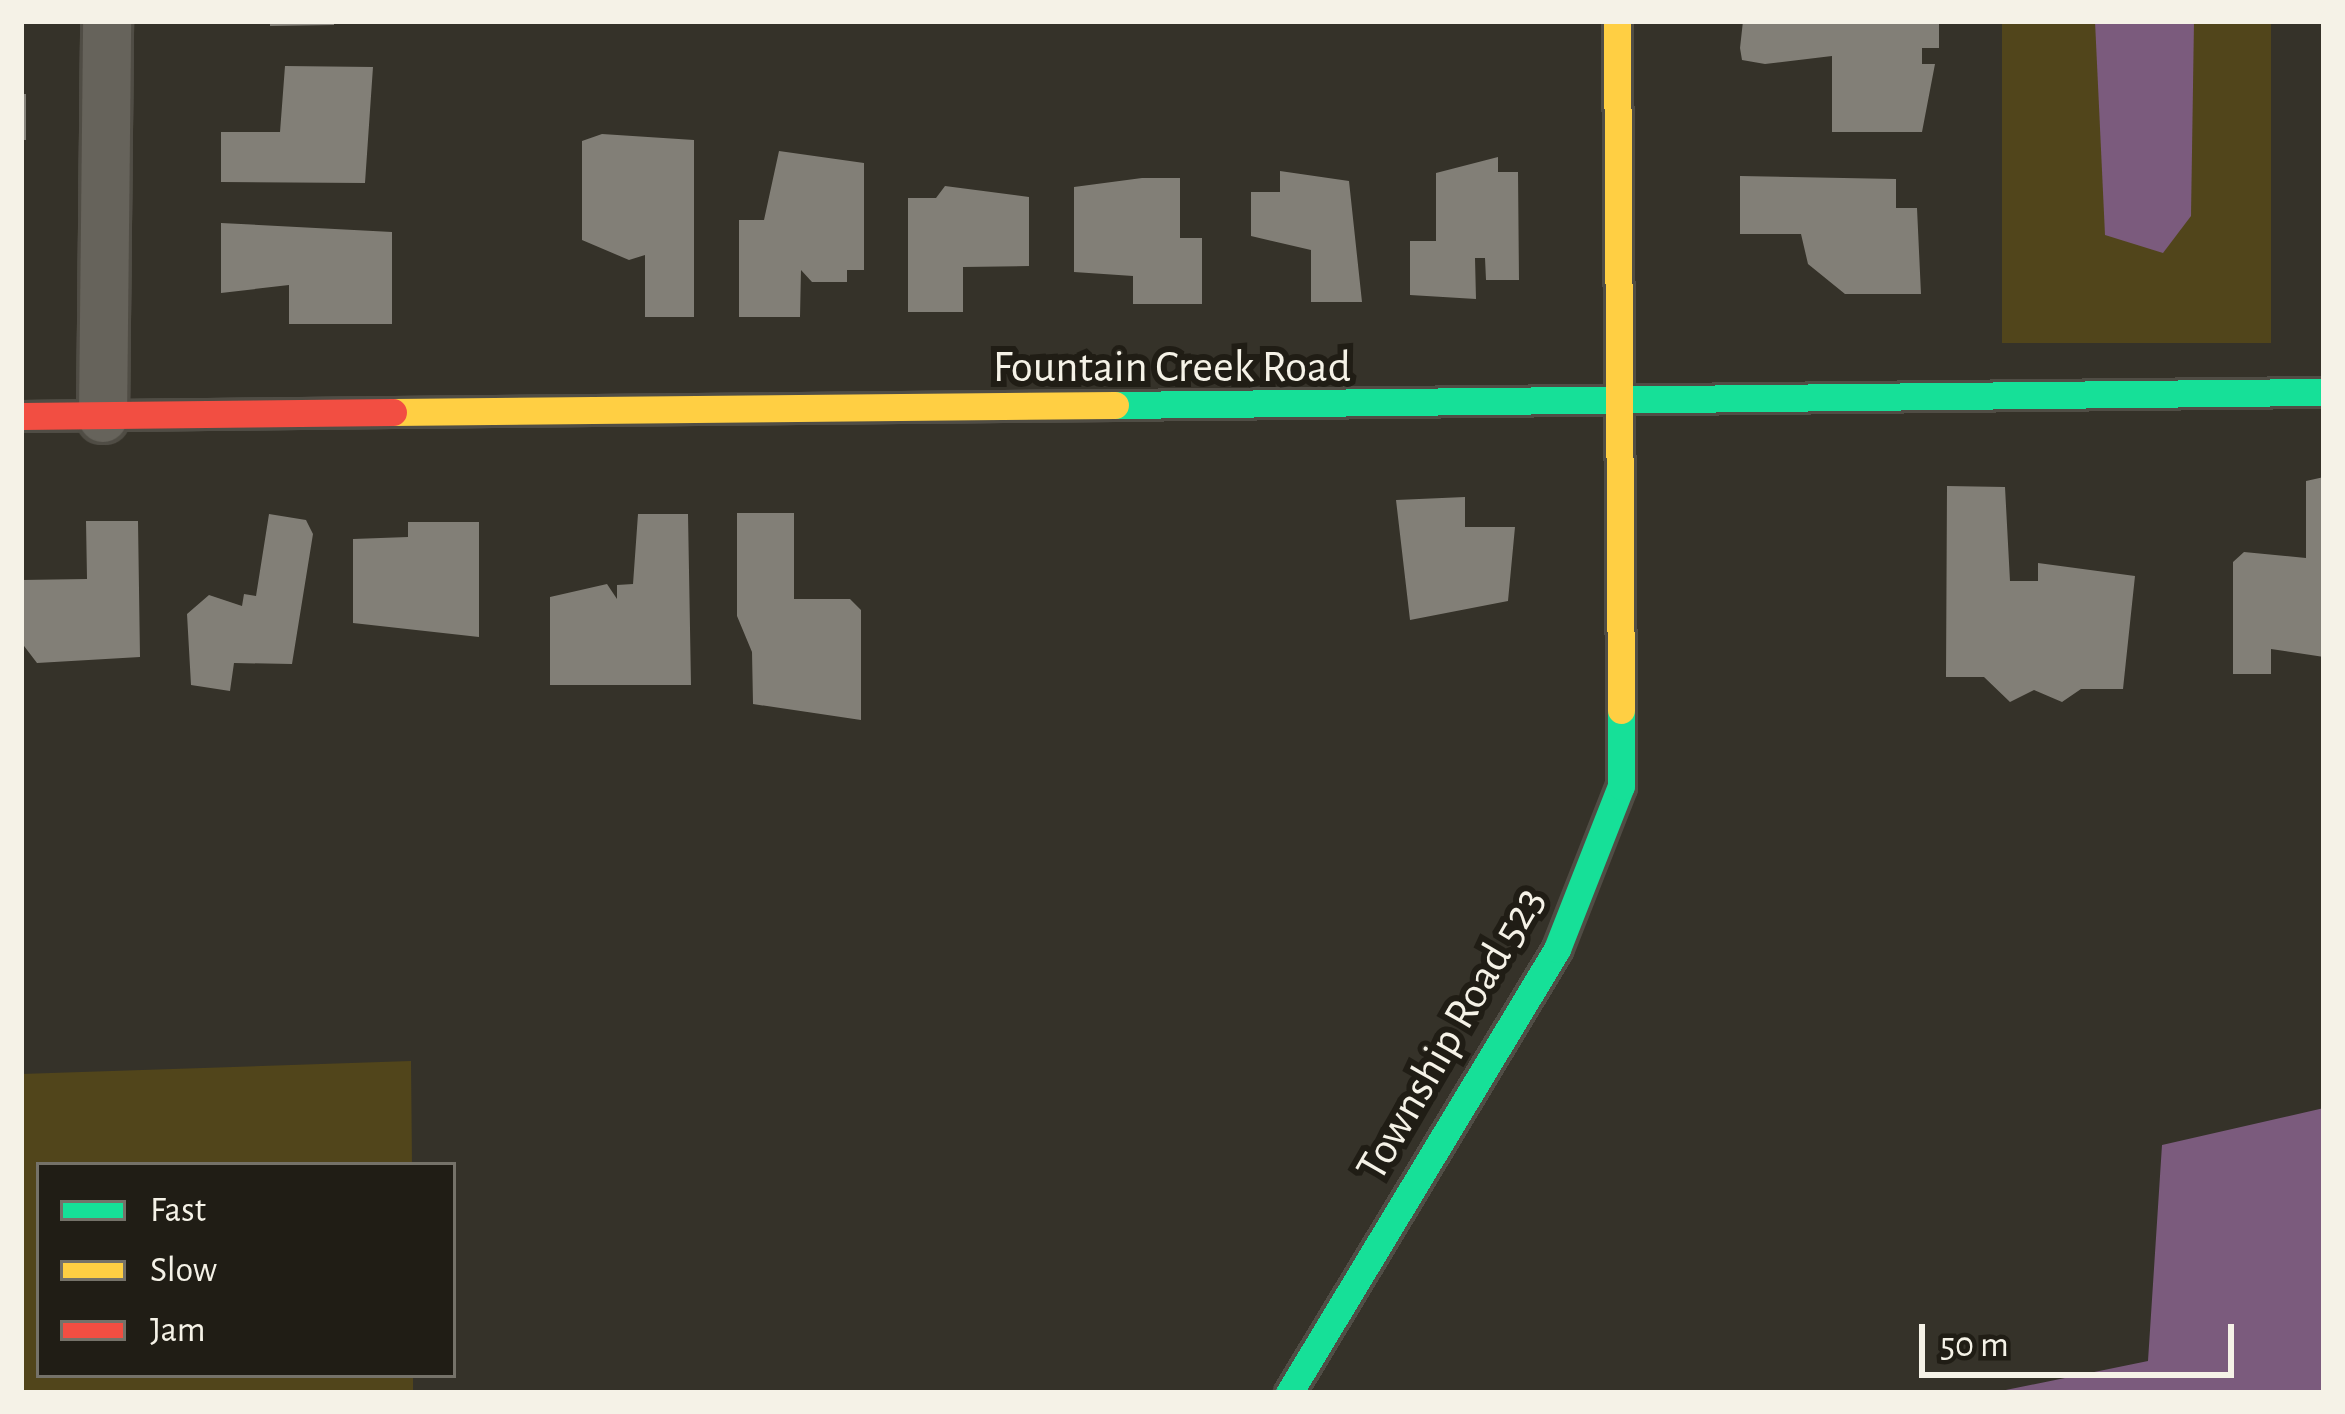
<!DOCTYPE html>
<style>
body{margin:0}
#map{position:relative;width:2345px;height:1414px;overflow:hidden;background:#353229;font-family:"Alegreya Sans",sans-serif}
div>[style]{position:absolute}
[style*='--x']{left:calc(var(--x)*1px);top:calc(var(--y)*1px);width:calc(var(--w)*1px);rotate:calc(var(--a)*1deg)}
.green>*{inset:0;background:#51451b;transform-origin:0 0}
.water>*{inset:0;background:#7b5b7d}
.building>*{inset:0;background:#827f77;transform-origin:0 0}
.roads{filter:drop-shadow(3px 0 #504d45) drop-shadow(-3px 0 #504d45) drop-shadow(0 3px #504d45) drop-shadow(0 -3px #504d45)}
.street>*{height:48px;margin:-24px;padding:0 24px;transform-origin:24px;border-radius:24px;background:#66635b}
.fast>*{height:27px;margin:-13.5px;padding:0 13.5px;transform-origin:13.5px;border-radius:13.5px;background:#16e098}
.slow>*{height:27px;margin:-13.5px;padding:0 13.5px;transform-origin:13.5px;border-radius:13.5px;background:#ffcf43}
.jam>*{height:27px;margin:-13.5px;padding:0 13.5px;transform-origin:13.5px;border-radius:13.5px;background:#f24e42}
span{translate:-50% -50%;white-space:nowrap;text-align:center;line-height:1.15;-webkit-text-stroke:12px #201d15;paint-order:stroke}
.street-label{font-size:45px;color:#f5f2e7}
.frame{position:absolute;inset:0;border:24px solid #f5f2e7;pointer-events:none}
.legend{position:absolute;left:36px;top:1162px;width:420px;height:216px;box-sizing:border-box;background:#201d15;border:3px solid #757269;margin:0;padding:15px 21px;list-style:none;font-size:36px;color:#f5f2e7}
.legend li{display:flex;align-items:center;gap:24px;height:60px}
.legend b{width:60px;border:3px solid #757269}
.scale{position:absolute;left:1919px;top:1324px;width:315px;height:54px;box-sizing:border-box;border:6px solid #f5f2e7;border-top:0;padding-left:15px;font-size:36px;line-height:42px;white-space:nowrap;color:#f5f2e7;-webkit-text-stroke:9px #201d15;paint-order:stroke}
</style>
<div id="map">
<div class="green">
<i style="left:2002px;top:21px;width:269px;height:322px"></i>
<i style="clip-path:polygon(411px 1061px,412px 1165px,39px 1165px,39px 1375px,413px 1375px,413px 1393px,21px 1393px,21px 1074px)"></i>
</div>
<div class="water">
<i style="clip-path:polygon(2095px 21px,2194px 21px,2191px 216px,2163px 253px,2105px 235px)"></i>
<i style="clip-path:polygon(2324px 1108px,2324px 1393px,1991px 1393px,2148px 1361px,2162px 1145px)"></i>
</div>
<div class="building">
<i style="clip-path:polygon(270px 21px,334px 21px,334px 25px,270px 26px)"></i>
<i style="clip-path:polygon(1939px 21px,1939px 48px,1922px 48px,1922px 64px,1935px 64px,1922px 132px,1832px 132px,1832px 56px,1765px 64px,1742px 60px,1740px 48px,1743px 21px)"></i>
<i style="clip-path:polygon(285px 66px,373px 67px,365px 183px,221px 182px,221px 132px,280px 132px)"></i>
<i style="left:21px;top:94px;width:5px;height:46px"></i>
<i style="clip-path:polygon(602px 134px,694px 140px,694px 317px,645px 317px,645px 255px,629px 260px,582px 240px,582px 141px)"></i>
<i style="clip-path:polygon(779px 151px,864px 163px,864px 270px,847px 270px,847px 282px,812px 282px,801px 270px,800px 317px,739px 317px,739px 220px,764px 220px)"></i>
<i style="clip-path:polygon(1498px 157px,1498px 172px,1518px 172px,1519px 280px,1486px 280px,1485px 258px,1475px 258px,1476px 299px,1410px 295px,1410px 241px,1436px 241px,1436px 173px)"></i>
<i style="clip-path:polygon(1280px 171px,1349px 181px,1362px 302px,1311px 302px,1311px 250px,1251px 236px,1251px 192px,1280px 192px)"></i>
<i style="clip-path:polygon(1740px 176px,1896px 179px,1896px 208px,1917px 208px,1921px 294px,1845px 294px,1808px 264px,1801px 234px,1740px 234px)"></i>
<i style="clip-path:polygon(1142px 178px,1180px 178px,1180px 238px,1202px 238px,1202px 304px,1133px 304px,1133px 276px,1074px 272px,1074px 187px)"></i>
<i style="clip-path:polygon(945px 186px,1029px 197px,1029px 266px,963px 267px,963px 312px,908px 312px,908px 198px,936px 198px)"></i>
<i style="clip-path:polygon(221px 223px,392px 232px,392px 324px,289px 324px,289px 285px,221px 293px)"></i>
<i style="clip-path:polygon(2324px 477px,2324px 657px,2271px 649px,2271px 674px,2233px 674px,2233px 562px,2244px 552px,2306px 558px,2306px 481px)"></i>
<i style="clip-path:polygon(1947px 486px,2005px 487px,2010px 581px,2038px 581px,2038px 563px,2135px 576px,2123px 689px,2081px 689px,2062px 702px,2034px 690px,2010px 702px,1984px 677px,1946px 677px)"></i>
<i style="clip-path:polygon(1465px 497px,1465px 527px,1515px 527px,1508px 601px,1410px 620px,1396px 500px)"></i>
<i style="clip-path:polygon(737px 513px,794px 513px,794px 599px,850px 599px,861px 610px,861px 720px,753px 704px,752px 652px,737px 616px)"></i>
<i style="clip-path:polygon(269px 514px,306px 520px,313px 534px,292px 664px,234px 663px,230px 691px,191px 685px,187px 614px,209px 595px,242px 606px,244px 594px,256px 596px)"></i>
<i style="clip-path:polygon(638px 514px,688px 514px,691px 685px,550px 685px,550px 597px,607px 584px,617px 599px,617px 585px,633px 584px)"></i>
<i style="clip-path:polygon(86px 521px,138px 521px,140px 657px,37px 663px,21px 642px,21px 580px,87px 579px)"></i>
<i style="clip-path:polygon(408px 522px,479px 522px,479px 637px,353px 623px,353px 539px,408px 537px)"></i>
</div>
<div class="roads">
<div class="street">
<i style="--x:103;--y:418;--w:397;--a:-89.4"></i>
</div>
<div class="fast">
<i style="--x:1115;--y:405;--w:1209;--a:-0.62"></i>
<i style="--x:1289;--y:1393;--w:519;--a:-58.88"></i>
<i style="--x:1557;--y:949;--w:175;--a:-68.6"></i>
<i style="--x:1621;--y:786;--w:76;--a:-90"></i>
</div>
<div class="slow">
<i style="--x:1617;--y:21;--w:689;--a:89.67"></i>
<i style="--x:393;--y:412;--w:722;--a:-0.56"></i>
</div>
<div class="jam">
<i style="--x:21;--y:416;--w:372;--a:-0.6"></i>
</div>
</div>
<div class="street-label">
<span style="left:1172px;top:368px">Fountain Creek Road</span>
<span style="left:1451px;top:1034px;rotate:-60deg">Township Road 523</span>
</div>
<div class="frame"></div>
<ul class="legend">
<li><b style="height:15px;background:#16e098"></b>Fast</li>
<li><b style="height:15px;background:#ffcf43"></b>Slow</li>
<li><b style="height:15px;background:#f24e42"></b>Jam</li>
</ul>
<div class="scale">50 m</div>
</div>
